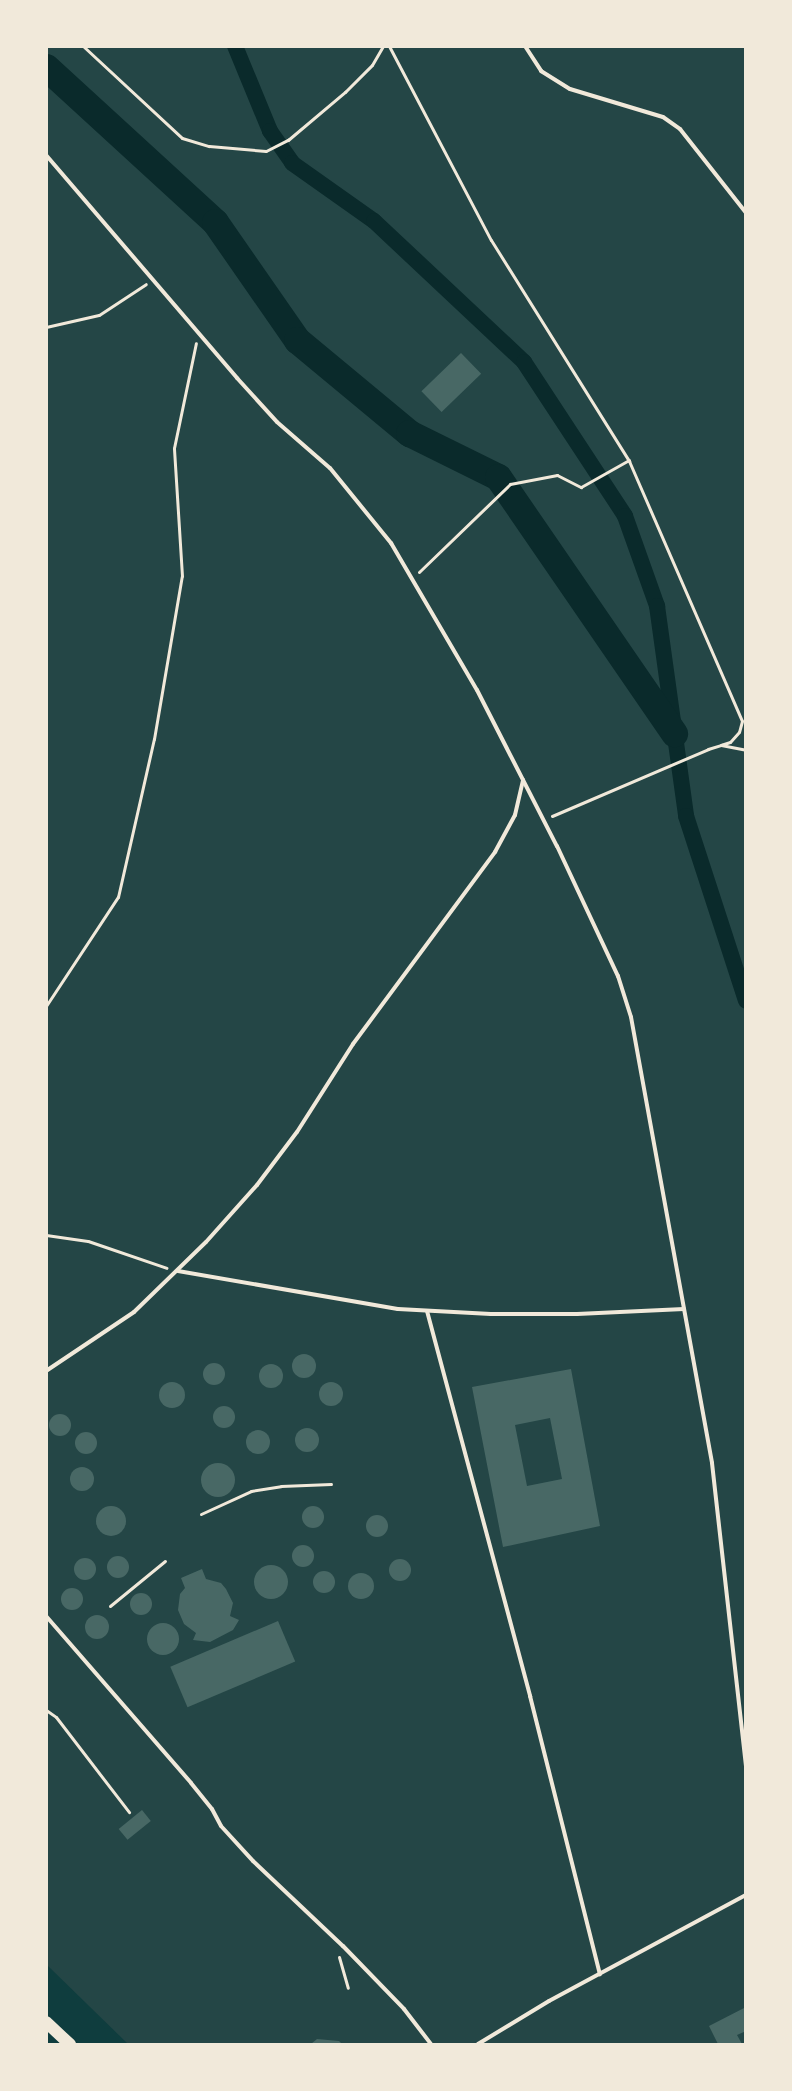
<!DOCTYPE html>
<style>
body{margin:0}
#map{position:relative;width:792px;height:2091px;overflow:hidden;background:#0f3d3e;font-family:Rubik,sans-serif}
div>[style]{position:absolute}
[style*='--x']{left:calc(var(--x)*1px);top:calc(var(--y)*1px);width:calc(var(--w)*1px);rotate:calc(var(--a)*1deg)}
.green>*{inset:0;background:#244646}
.canal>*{height:16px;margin:-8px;padding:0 8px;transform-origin:8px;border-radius:8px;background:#0a2a2b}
.river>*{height:27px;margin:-13.5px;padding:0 13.5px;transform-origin:13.5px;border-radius:13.5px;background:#0a2a2b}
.building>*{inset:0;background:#486865;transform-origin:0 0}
.round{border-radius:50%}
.path>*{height:3px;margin:-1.5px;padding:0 1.5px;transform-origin:1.5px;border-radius:1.5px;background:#f1e9da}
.service>*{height:4px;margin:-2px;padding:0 2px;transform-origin:2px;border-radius:2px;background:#f1e9da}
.secondary>*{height:12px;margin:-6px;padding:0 6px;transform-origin:6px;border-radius:6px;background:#f1e9da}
span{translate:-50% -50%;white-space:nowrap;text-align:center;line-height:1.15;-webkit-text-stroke:6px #f1e9da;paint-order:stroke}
.frame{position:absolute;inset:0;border:48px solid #f1e9da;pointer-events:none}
</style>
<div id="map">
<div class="green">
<i style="clip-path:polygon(46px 47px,745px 47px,745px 2044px,128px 2044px,47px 1965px)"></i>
</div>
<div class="canal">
<i style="--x:235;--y:46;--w:92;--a:67.6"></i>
<i style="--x:270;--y:131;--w:39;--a:55"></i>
<i style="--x:292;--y:163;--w:100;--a:35.3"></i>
<i style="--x:374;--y:221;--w:206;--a:43.2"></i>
<i style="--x:524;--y:362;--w:184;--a:56.7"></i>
<i style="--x:625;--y:516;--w:96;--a:70.4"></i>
<i style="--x:657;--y:606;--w:212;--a:82.1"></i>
<i style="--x:686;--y:816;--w:194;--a:72"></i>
</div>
<div class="river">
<i style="--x:46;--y:67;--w:229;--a:42.5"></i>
<i style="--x:215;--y:222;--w:144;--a:55.2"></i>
<i style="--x:297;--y:340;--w:146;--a:39.7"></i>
<i style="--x:409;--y:433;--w:99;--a:26.3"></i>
<i style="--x:498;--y:477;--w:311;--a:55.5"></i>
</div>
<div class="building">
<i style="left:461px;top:353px;width:29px;height:55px;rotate:46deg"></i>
<i class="round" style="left:292px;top:1354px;width:24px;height:24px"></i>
<i class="round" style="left:203px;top:1363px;width:22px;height:22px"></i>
<i class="round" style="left:259px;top:1364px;width:24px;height:24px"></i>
<i style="clip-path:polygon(evenodd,571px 1369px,600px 1526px,503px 1547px,472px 1387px,571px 1369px,550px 1418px,562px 1479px,527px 1486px,515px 1425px,550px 1418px)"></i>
<i class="round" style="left:319px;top:1382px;width:24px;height:24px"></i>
<i class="round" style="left:159px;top:1382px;width:26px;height:26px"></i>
<i class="round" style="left:213px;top:1406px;width:22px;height:22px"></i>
<i class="round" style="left:49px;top:1414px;width:22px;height:22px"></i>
<i class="round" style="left:295px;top:1428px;width:24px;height:24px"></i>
<i class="round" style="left:246px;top:1430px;width:24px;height:24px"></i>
<i class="round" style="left:75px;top:1432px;width:22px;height:22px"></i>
<i class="round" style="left:201px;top:1463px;width:34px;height:34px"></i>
<i class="round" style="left:70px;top:1467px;width:24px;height:24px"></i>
<i class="round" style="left:302px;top:1506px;width:22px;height:22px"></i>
<i class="round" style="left:96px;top:1506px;width:30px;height:30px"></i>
<i class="round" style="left:366px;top:1515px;width:22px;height:22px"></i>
<i class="round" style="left:292px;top:1545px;width:22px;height:22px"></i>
<i class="round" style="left:107px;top:1556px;width:22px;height:22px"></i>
<i class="round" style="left:74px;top:1558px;width:22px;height:22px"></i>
<i class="round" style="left:389px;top:1559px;width:22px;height:22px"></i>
<i class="round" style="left:254px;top:1565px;width:34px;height:34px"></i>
<i style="clip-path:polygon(202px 1569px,206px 1579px,221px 1583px,226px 1589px,233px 1603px,230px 1616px,239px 1620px,233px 1630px,210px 1642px,193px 1640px,196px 1633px,184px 1624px,178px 1610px,180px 1594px,185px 1588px,181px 1578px)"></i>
<i class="round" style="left:313px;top:1571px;width:22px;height:22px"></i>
<i class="round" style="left:348px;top:1573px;width:26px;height:26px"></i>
<i class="round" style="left:61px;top:1588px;width:22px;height:22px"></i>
<i class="round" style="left:130px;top:1593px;width:22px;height:22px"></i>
<i class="round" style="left:85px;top:1615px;width:24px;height:24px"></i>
<i style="left:278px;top:1621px;width:44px;height:117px;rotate:67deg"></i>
<i class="round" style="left:147px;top:1623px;width:32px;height:32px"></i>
<i style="left:142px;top:1810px;width:14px;height:30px;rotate:51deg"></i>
<i style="clip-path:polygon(746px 2007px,746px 2031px,737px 2035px,742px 2044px,718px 2044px,709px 2026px)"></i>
<i style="clip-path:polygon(317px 2039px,339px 2041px,342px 2044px,311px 2044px)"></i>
</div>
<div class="path">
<i style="--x:83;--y:46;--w:135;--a:42.9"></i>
<i style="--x:182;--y:138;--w:28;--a:17"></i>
<i style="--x:209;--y:146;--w:57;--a:5"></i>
<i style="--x:266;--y:151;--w:25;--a:-27"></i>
<i style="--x:288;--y:140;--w:75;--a:-40.1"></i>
<i style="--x:345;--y:92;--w:38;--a:-45"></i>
<i style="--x:372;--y:65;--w:22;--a:-60"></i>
<i style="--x:389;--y:46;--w:219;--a:62.3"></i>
<i style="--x:491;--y:240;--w:261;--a:58"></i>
<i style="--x:629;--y:461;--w:283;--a:66.5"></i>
<i style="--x:742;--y:721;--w:11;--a:105"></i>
<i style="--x:739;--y:732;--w:13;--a:132"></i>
<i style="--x:730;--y:742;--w:9;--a:162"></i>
<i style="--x:46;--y:327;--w:54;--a:-12.8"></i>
<i style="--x:99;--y:315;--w:56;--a:-33.4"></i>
<i style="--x:419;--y:572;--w:127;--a:-44"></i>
<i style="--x:510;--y:484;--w:48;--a:-10.8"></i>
<i style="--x:557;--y:475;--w:27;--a:27"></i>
<i style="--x:581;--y:487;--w:55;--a:-29.4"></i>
<i style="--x:552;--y:816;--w:170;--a:-23.2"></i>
<i style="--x:708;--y:749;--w:14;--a:-17"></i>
<i style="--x:721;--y:745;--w:25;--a:11"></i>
<i style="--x:46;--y:1006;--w:131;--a:-56.6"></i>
<i style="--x:118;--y:897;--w:162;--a:-77.2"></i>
<i style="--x:154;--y:739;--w:165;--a:-80.3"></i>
<i style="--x:182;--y:576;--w:128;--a:-93.6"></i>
<i style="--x:174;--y:448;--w:107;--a:-78.2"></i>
<i style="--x:46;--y:1235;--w:42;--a:8.1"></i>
<i style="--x:88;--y:1241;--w:83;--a:18.9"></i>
<i style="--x:201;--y:1514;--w:55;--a:-24.7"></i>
<i style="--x:251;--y:1491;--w:30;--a:-9"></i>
<i style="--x:281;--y:1486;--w:50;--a:-2.3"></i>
<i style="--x:110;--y:1606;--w:71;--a:-39.3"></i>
<i style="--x:46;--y:1710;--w:12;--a:35"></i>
<i style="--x:56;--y:1717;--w:120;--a:52.5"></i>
<i style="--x:339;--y:1957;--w:32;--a:74"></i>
</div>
<div class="service">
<i style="--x:525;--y:46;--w:30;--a:57"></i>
<i style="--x:541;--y:71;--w:34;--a:32"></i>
<i style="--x:570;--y:89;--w:97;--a:16.8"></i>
<i style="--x:663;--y:117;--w:21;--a:35"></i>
<i style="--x:680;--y:129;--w:107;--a:51.8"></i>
<i style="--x:46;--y:155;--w:294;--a:49.4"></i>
<i style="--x:237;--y:378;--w:59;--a:47.7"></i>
<i style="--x:277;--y:422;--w:70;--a:41"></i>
<i style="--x:330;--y:468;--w:97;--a:50.9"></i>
<i style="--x:391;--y:543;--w:170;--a:59.7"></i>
<i style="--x:477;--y:690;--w:175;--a:62.9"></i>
<i style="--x:557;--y:846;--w:144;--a:64.9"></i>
<i style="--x:618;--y:976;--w:43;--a:72.4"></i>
<i style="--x:631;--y:1017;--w:453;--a:79.7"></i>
<i style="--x:712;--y:1463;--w:307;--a:83.6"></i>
<i style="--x:178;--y:1271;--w:223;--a:9.8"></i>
<i style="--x:398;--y:1309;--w:93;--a:3.1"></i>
<i style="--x:491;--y:1314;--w:86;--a:0"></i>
<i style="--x:577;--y:1314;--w:107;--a:-2.7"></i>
<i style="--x:427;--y:1311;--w:399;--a:75"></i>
<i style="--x:530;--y:1696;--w:287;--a:75.9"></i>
<i style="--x:46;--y:1371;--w:106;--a:-33.8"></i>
<i style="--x:134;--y:1312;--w:100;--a:-44.2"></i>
<i style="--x:206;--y:1242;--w:76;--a:-48.2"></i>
<i style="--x:257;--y:1185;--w:66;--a:-53"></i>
<i style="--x:297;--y:1132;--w:104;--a:-57.5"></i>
<i style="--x:353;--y:1044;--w:239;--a:-53.5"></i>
<i style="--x:495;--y:852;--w:42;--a:-61.6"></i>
<i style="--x:515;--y:815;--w:36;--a:-77"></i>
<i style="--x:46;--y:1616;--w:221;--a:49"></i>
<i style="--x:191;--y:1783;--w:33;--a:51"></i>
<i style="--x:212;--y:1809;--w:19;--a:62"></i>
<i style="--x:221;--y:1826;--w:47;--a:47.6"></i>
<i style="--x:253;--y:1861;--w:124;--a:43.4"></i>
<i style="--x:343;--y:1946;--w:88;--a:45.9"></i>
<i style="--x:404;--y:2009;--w:44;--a:52.4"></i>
<i style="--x:478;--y:2044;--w:83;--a:-31.2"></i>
<i style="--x:549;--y:2001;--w:224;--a:-28.3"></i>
</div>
<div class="secondary">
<i style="--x:46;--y:2022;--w:33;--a:43"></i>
</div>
<div class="frame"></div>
</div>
